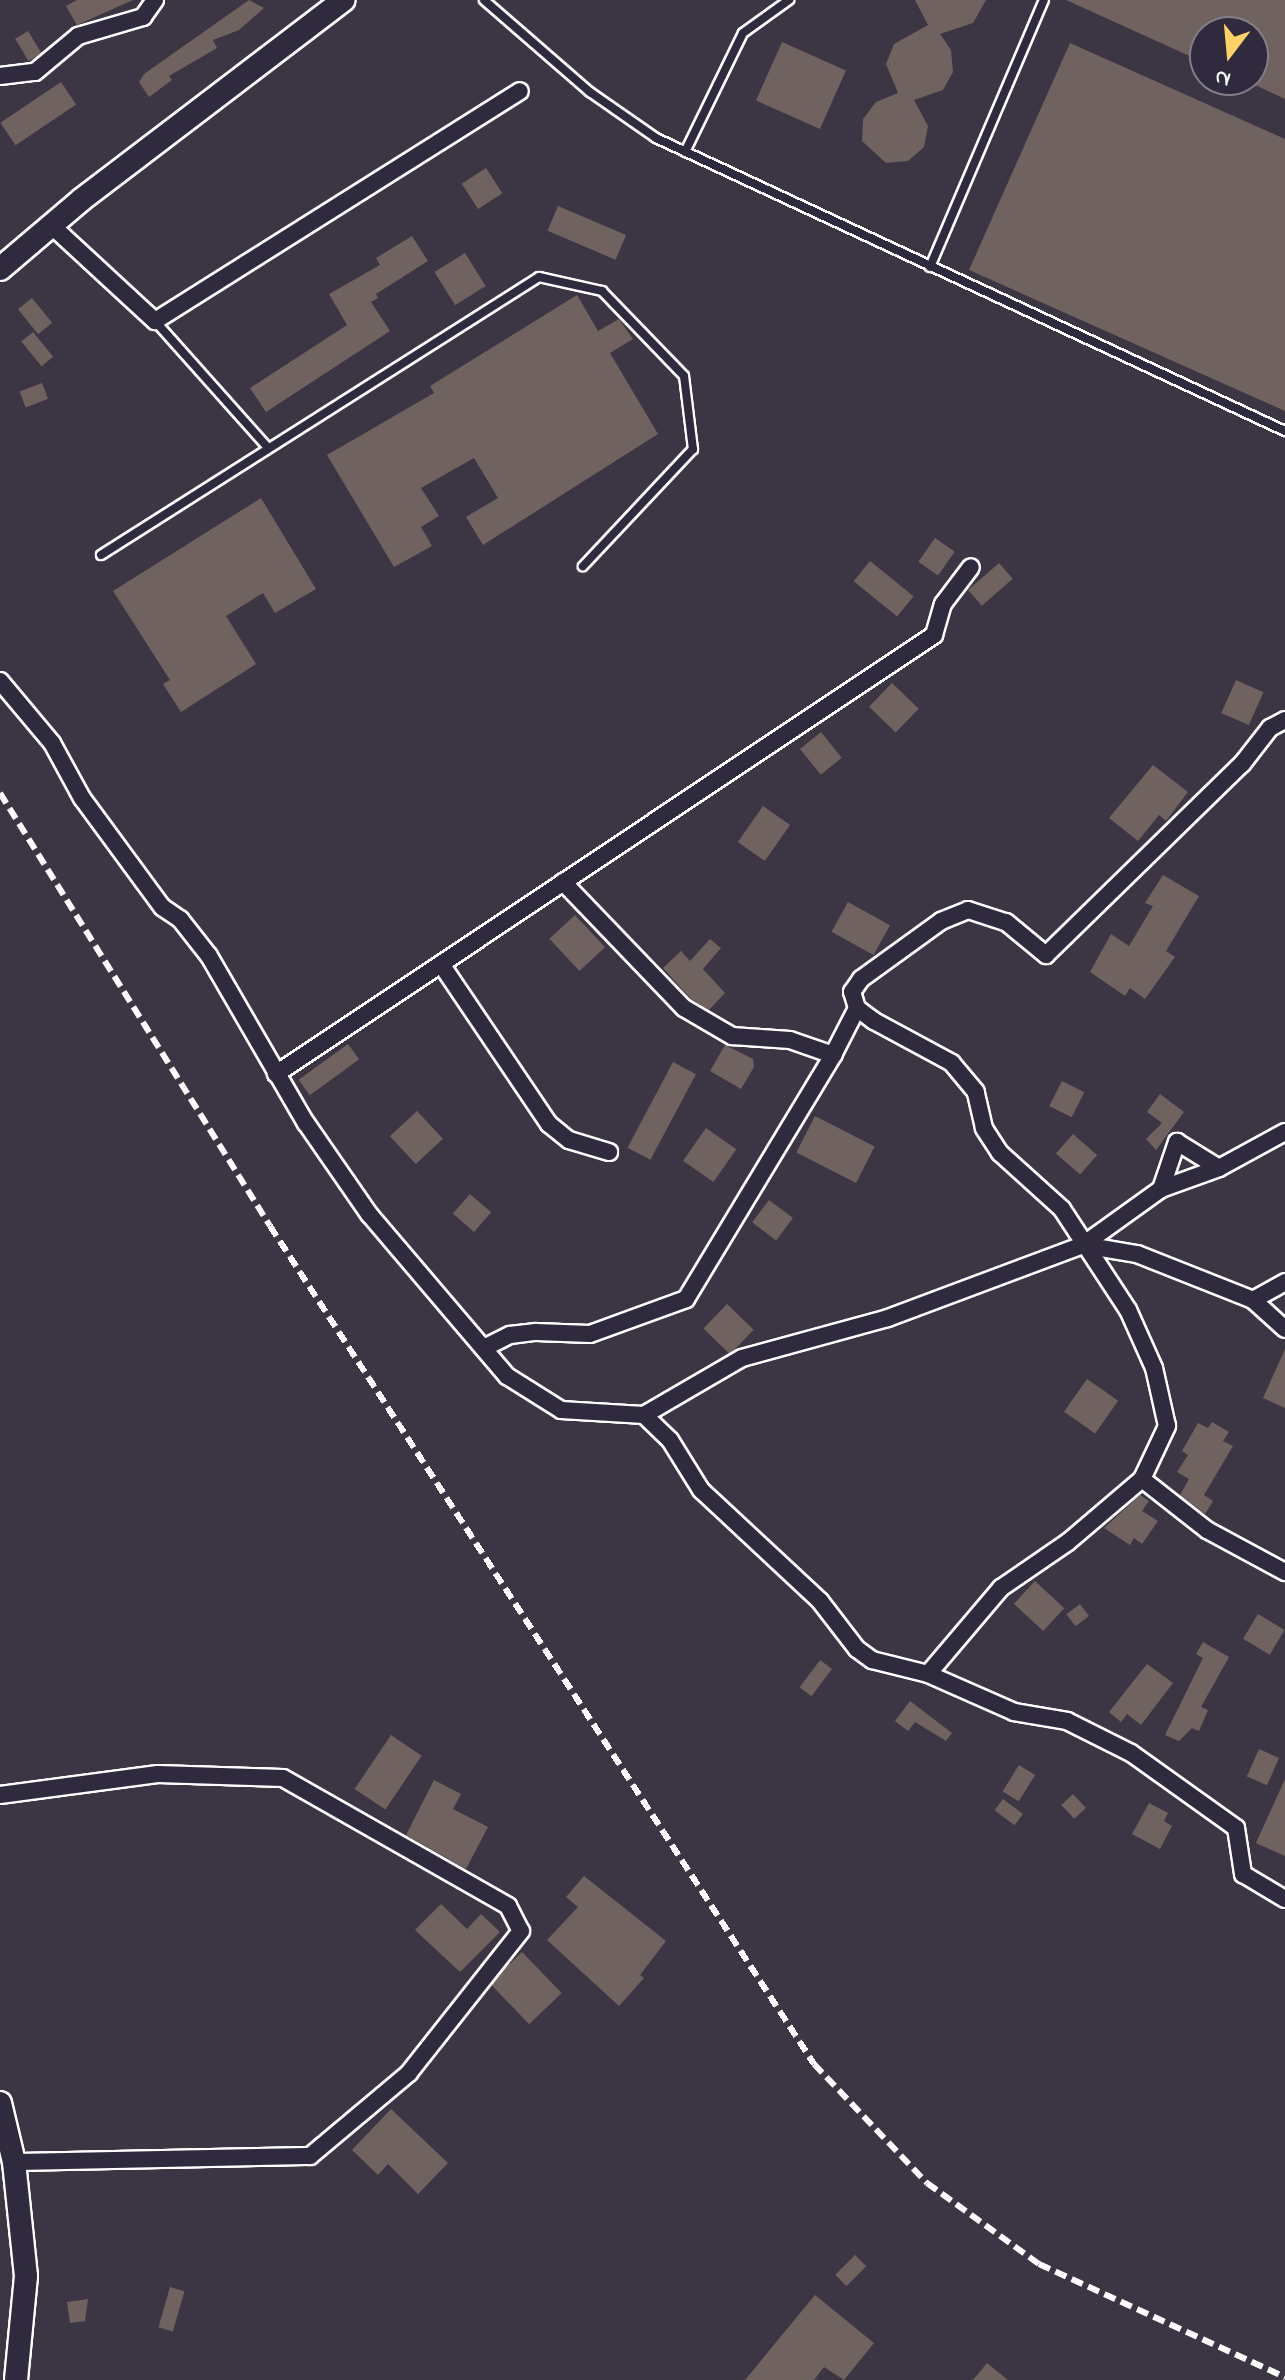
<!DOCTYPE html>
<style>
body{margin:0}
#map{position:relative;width:1285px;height:2380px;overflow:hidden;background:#3c3544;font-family:"Indie Flower",sans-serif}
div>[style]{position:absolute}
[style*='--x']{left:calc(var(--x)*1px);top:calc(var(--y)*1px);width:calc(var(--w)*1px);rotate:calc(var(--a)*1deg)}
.building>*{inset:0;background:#70635f;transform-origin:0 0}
.roads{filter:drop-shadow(2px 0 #fff) drop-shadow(-2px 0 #fff) drop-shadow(0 2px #fff) drop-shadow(0 -2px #fff)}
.service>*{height:8px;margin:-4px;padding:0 4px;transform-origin:4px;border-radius:4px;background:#2f2a3d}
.minor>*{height:16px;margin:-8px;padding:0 8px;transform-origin:8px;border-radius:8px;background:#2f2a3d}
.secondary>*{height:22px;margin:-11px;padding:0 11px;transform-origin:11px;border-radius:11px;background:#2f2a3d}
.rail>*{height:6px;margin-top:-3px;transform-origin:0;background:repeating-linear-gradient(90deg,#fff 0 12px,transparent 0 18px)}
span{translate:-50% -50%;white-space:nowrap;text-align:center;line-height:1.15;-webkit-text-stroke:8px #2f2a3d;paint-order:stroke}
.north{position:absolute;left:1189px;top:16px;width:80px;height:80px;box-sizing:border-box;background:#2f2a3d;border:2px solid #827f8b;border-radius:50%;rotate:196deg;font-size:22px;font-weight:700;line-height:32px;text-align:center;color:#fff}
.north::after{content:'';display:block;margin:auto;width:28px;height:36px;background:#ffd166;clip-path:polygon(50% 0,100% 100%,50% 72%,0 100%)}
</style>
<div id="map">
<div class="building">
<i style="clip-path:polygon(77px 0,133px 0,77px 25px,66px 6px)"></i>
<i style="clip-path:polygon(249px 0,264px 8px,239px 30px,213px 40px,217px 48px,169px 76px,172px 80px,149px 97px,139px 82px,144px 74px)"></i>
<i style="clip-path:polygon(915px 0,986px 0,973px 23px,940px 34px,951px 50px,953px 72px,943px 90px,914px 100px,928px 126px,924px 147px,908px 161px,886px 163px,862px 141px,863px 119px,876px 102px,898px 93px,886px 64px,894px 44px,928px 25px)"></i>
<i style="clip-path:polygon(1066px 0,1285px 0,1285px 99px,1253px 84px,1253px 32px,1205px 32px,1205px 63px)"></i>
<i style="left:28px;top:31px;width:26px;height:15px;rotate:59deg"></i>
<i style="left:782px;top:42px;width:70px;height:64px;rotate:24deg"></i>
<i style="clip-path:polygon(1070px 43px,1285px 139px,1285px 411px,969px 270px)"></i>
<i style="left:61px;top:82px;width:27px;height:73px;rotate:56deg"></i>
<i style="left:486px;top:168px;width:30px;height:29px;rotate:57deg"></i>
<i style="left:558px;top:206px;width:74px;height:27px;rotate:23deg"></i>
<i style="clip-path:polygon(412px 236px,428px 261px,376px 294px,378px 298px,371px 302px,390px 331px,266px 412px,250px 388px,347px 325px,329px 294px,380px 265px,376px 258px)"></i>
<i style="left:465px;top:253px;width:39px;height:36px;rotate:58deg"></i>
<i style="clip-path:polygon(577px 295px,598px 331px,619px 319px,633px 339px,610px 353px,658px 434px,483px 545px,466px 517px,498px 498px,474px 458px,421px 488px,439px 516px,421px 527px,432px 546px,394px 567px,327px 455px,434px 393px,430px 386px)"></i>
<i style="left:32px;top:298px;width:32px;height:18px;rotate:51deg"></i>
<i style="left:33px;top:332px;width:32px;height:15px;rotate:51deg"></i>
<i style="left:42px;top:383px;width:17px;height:24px;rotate:69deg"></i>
<i style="clip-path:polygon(261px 498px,316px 589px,275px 613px,263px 593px,226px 616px,256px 664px,181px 712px,163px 684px,170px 680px,113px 591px)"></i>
<i style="left:935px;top:538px;width:24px;height:29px;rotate:35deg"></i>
<i style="left:870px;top:561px;width:56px;height:26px;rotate:39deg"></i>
<i style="left:999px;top:563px;width:21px;height:41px;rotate:49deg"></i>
<i style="left:1236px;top:680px;width:30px;height:36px;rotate:24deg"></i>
<i style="left:892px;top:683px;width:37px;height:33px;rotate:44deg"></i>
<i style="left:821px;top:732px;width:33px;height:27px;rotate:51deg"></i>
<i style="clip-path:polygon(1153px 765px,1188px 792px,1166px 821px,1159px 815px,1138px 841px,1109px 818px)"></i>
<i style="left:763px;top:806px;width:33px;height:44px;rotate:35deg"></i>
<i style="clip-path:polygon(1163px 875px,1199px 896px,1166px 951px,1175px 957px,1145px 999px,1130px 988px,1125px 996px,1090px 972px,1111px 934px,1129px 946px,1153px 906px,1145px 903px)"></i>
<i style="left:848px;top:902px;width:48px;height:34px;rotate:29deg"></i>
<i style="left:575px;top:915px;width:44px;height:35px;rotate:47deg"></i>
<i style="clip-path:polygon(710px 939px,721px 948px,703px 969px,725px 993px,709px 1010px,691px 999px,663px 968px,681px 951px,690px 961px)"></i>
<i style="left:348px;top:1044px;width:19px;height:61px;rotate:54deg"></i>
<i style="clip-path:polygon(725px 1045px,753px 1059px,754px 1067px,741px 1089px,710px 1071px)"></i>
<i style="left:673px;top:1062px;width:26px;height:97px;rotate:28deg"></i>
<i style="left:1062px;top:1081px;width:25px;height:28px;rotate:27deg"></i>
<i style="clip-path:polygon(1160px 1094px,1184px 1112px,1156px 1150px,1146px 1139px,1162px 1123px,1147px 1112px)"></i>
<i style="left:417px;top:1111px;width:38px;height:37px;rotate:47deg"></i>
<i style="left:815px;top:1116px;width:67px;height:41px;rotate:27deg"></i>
<i style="left:706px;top:1128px;width:37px;height:40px;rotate:35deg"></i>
<i style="left:1073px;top:1134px;width:32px;height:26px;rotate:41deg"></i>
<i style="left:470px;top:1194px;width:28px;height:26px;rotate:41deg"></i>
<i style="left:769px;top:1200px;width:30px;height:28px;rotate:37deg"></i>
<i style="left:727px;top:1304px;width:37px;height:34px;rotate:44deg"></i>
<i style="clip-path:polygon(1285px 1349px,1285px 1408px,1263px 1398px)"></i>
<i style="left:1087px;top:1379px;width:38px;height:40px;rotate:35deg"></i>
<i style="clip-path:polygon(1212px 1422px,1229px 1432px,1223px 1441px,1233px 1446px,1204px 1495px,1213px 1501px,1205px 1514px,1180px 1495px,1189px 1479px,1177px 1472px,1188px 1455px,1182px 1451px,1198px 1423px,1208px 1428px)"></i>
<i style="clip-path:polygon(1140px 1495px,1149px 1501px,1142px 1511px,1158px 1521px,1142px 1544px,1134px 1538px,1130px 1545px,1104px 1528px)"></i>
<i style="left:1035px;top:1581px;width:40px;height:31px;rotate:43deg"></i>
<i style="left:1080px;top:1604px;width:15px;height:17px;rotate:53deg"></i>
<i style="left:1258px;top:1614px;width:31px;height:29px;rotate:31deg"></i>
<i style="clip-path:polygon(1203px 1642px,1229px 1657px,1201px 1707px,1208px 1710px,1199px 1731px,1192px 1728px,1179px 1741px,1165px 1735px,1203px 1658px,1196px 1654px)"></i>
<i style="left:820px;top:1660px;width:15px;height:34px;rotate:37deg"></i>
<i style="clip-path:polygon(1147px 1664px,1173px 1683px,1141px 1725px,1127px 1714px,1121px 1722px,1109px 1712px)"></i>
<i style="clip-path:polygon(910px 1701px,952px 1733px,946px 1741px,915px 1722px,908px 1731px,895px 1721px)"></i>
<i style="left:391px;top:1735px;width:37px;height:65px;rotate:34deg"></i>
<i style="left:1259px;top:1749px;width:22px;height:30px;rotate:24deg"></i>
<i style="left:1019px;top:1765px;width:19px;height:31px;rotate:32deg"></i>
<i style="clip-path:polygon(1285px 1779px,1285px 1856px,1256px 1843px)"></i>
<i style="clip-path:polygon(434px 1780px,461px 1794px,453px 1809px,488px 1827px,466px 1869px,406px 1835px)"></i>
<i style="left:1073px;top:1794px;width:19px;height:16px;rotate:47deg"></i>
<i style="left:1003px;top:1799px;width:25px;height:14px;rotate:37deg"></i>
<i style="clip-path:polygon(1149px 1803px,1168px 1813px,1164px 1821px,1172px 1826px,1160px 1849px,1132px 1834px)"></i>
<i style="clip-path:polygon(584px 1876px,666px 1941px,640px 1975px,644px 1978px,619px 2006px,547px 1940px,578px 1907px,566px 1897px)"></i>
<i style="clip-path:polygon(441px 1904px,467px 1929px,481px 1914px,500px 1932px,460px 1972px,415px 1930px)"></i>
<i style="left:522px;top:1952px;width:57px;height:45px;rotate:46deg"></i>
<i style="clip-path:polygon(391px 2109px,448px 2163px,418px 2194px,388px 2164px,378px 2175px,352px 2150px)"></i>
<i style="left:855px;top:2255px;width:16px;height:28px;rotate:45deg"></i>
<i style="left:170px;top:2287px;width:15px;height:42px;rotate:16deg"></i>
<i style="clip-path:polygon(815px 2295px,874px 2343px,844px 2380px,824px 2367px,814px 2380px,745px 2380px)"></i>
<i style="clip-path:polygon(88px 2299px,85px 2321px,70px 2323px,67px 2302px)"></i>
<i style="clip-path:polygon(987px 2363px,1008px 2380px,973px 2380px)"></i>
</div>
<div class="roads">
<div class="service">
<i style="--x:484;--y:0;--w:140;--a:41"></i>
<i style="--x:590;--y:92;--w:80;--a:34.9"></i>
<i style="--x:656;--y:138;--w:694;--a:24.98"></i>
<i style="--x:685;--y:152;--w:132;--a:-64"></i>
<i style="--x:743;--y:33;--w:57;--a:-35.7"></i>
<i style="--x:930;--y:267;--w:290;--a:-66.9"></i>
<i style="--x:155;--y:321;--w:170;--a:48.3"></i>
<i style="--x:101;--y:555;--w:519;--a:-32.4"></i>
<i style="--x:539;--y:277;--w:65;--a:12.5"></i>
<i style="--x:602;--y:291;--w:118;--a:46"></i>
<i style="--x:684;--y:376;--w:74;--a:83"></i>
<i style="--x:693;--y:449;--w:161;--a:133.2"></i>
</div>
<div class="minor">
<i style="--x:0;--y:76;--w:35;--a:-7"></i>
<i style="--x:35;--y:72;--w:56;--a:-39.9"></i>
<i style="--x:78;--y:36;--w:68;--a:-16.3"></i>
<i style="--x:143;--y:17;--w:21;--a:-55"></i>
<i style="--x:51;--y:225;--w:142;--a:42.7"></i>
<i style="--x:155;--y:321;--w:431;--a:-32.2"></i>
<i style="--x:0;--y:681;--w:81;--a:50"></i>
<i style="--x:52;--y:743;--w:63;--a:61.4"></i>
<i style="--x:82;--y:798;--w:135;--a:53.7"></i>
<i style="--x:162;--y:907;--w:22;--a:34"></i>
<i style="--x:180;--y:919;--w:47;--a:51.9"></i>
<i style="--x:209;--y:956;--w:193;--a:59.9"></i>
<i style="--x:306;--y:1123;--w:111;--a:55.3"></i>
<i style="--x:369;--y:1214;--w:213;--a:49.6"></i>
<i style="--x:507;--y:1376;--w:64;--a:32.2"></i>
<i style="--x:561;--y:1410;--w:83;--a:3.4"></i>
<i style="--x:644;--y:1415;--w:113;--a:-30.2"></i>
<i style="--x:742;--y:1358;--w:151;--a:-15.3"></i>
<i style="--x:888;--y:1318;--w:208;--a:-20.5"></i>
<i style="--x:1083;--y:1245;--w:96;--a:-35.7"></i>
<i style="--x:1161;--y:1189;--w:62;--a:-19.9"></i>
<i style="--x:1219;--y:1168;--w:75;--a:-28.6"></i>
<i style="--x:563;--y:882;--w:175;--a:46.2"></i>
<i style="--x:684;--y:1008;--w:56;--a:30.3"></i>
<i style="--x:732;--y:1036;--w:58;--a:3.9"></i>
<i style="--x:790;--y:1040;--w:46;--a:19.2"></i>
<i style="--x:833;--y:1055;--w:53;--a:-62.9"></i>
<i style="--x:441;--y:964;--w:193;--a:56"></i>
<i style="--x:549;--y:1124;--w:26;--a:39"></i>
<i style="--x:569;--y:1140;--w:42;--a:16.7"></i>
<i style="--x:276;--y:1074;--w:791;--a:-33.71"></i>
<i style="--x:934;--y:635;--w:32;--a:-74"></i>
<i style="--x:943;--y:604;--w:46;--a:-52.9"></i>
<i style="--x:1161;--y:1189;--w:50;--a:-71.2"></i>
<i style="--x:1177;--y:1142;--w:49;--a:31.8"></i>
<i style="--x:1083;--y:1245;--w:55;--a:9.5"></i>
<i style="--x:1137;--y:1254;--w:125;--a:21.6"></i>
<i style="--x:1253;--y:1300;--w:37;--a:-29"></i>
<i style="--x:1253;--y:1300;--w:43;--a:42.2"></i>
<i style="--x:484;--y:1348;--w:29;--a:-27"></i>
<i style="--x:510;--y:1335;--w:26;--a:-7"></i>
<i style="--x:536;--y:1332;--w:54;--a:2.1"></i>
<i style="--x:590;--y:1334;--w:102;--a:-20"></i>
<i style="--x:686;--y:1299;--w:285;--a:-58.9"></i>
<i style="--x:644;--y:1415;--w:36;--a:44"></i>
<i style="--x:670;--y:1440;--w:59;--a:58.2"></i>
<i style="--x:701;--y:1490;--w:163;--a:43"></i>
<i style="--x:820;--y:1601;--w:61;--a:52.4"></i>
<i style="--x:857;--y:1649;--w:19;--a:36"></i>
<i style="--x:872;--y:1660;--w:58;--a:14"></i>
<i style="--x:928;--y:1674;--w:94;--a:23.8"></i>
<i style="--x:1014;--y:1712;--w:54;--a:9.6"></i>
<i style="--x:1067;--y:1721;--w:72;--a:26.6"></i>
<i style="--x:1131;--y:1753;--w:129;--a:35.5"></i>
<i style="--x:1236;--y:1828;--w:47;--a:81.3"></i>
<i style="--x:1243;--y:1874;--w:49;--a:30.8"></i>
<i style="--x:1142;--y:1479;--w:83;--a:38.1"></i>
<i style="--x:1207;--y:1530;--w:89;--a:28.3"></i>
<i style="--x:928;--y:1674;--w:113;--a:-49.7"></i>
<i style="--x:1001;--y:1588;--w:81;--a:-34.5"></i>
<i style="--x:1068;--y:1542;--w:97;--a:-40.4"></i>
<i style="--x:1142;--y:1479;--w:59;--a:-64.7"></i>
<i style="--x:1167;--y:1426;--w:59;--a:-102.6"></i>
<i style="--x:1154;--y:1368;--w:64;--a:-114.1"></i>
<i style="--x:1128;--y:1310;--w:121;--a:-123.2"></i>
<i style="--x:1062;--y:1209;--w:84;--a:-137.9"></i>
<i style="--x:1000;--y:1153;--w:30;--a:-123"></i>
<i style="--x:984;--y:1128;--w:37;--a:-103"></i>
<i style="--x:976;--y:1092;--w:38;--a:-130"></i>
<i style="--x:952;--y:1063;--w:89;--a:-151.7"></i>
<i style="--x:874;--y:1021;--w:21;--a:-143"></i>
<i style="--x:857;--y:1008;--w:17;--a:-107"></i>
<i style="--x:852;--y:992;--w:16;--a:-55"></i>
<i style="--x:861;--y:979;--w:99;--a:-35.9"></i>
<i style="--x:941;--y:921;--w:29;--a:-22"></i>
<i style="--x:968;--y:910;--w:40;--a:18"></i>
<i style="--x:1006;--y:922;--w:52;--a:39.5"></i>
<i style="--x:1046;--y:955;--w:274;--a:-44.3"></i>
<i style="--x:1242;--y:764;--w:46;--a:-52.1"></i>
<i style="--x:1270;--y:728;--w:17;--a:-28"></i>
<i style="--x:0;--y:1795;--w:159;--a:-7.6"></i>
<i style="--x:158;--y:1774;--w:125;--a:1.8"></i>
<i style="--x:283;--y:1778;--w:259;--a:29.6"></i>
<i style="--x:508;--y:1906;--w:28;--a:63"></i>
<i style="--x:521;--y:1931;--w:181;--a:128.3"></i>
<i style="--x:409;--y:2073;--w:129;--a:140"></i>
<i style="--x:310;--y:2156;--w:296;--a:178.8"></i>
</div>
<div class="secondary">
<i style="--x:0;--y:269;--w:106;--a:-40.4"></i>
<i style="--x:81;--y:200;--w:330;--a:-37.3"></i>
<i style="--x:0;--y:2103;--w:61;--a:76.7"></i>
<i style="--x:14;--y:2162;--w:115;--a:84"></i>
<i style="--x:26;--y:2276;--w:104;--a:95.5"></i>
</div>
</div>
<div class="rail">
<i style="--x:0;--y:793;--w:510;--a:58.05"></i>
<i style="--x:270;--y:1226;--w:999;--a:57.01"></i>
<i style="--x:814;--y:2064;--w:164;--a:46.5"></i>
<i style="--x:927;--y:2183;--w:138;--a:35.9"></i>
<i style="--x:1039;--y:2264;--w:271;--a:24.7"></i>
</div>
<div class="north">N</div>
</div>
